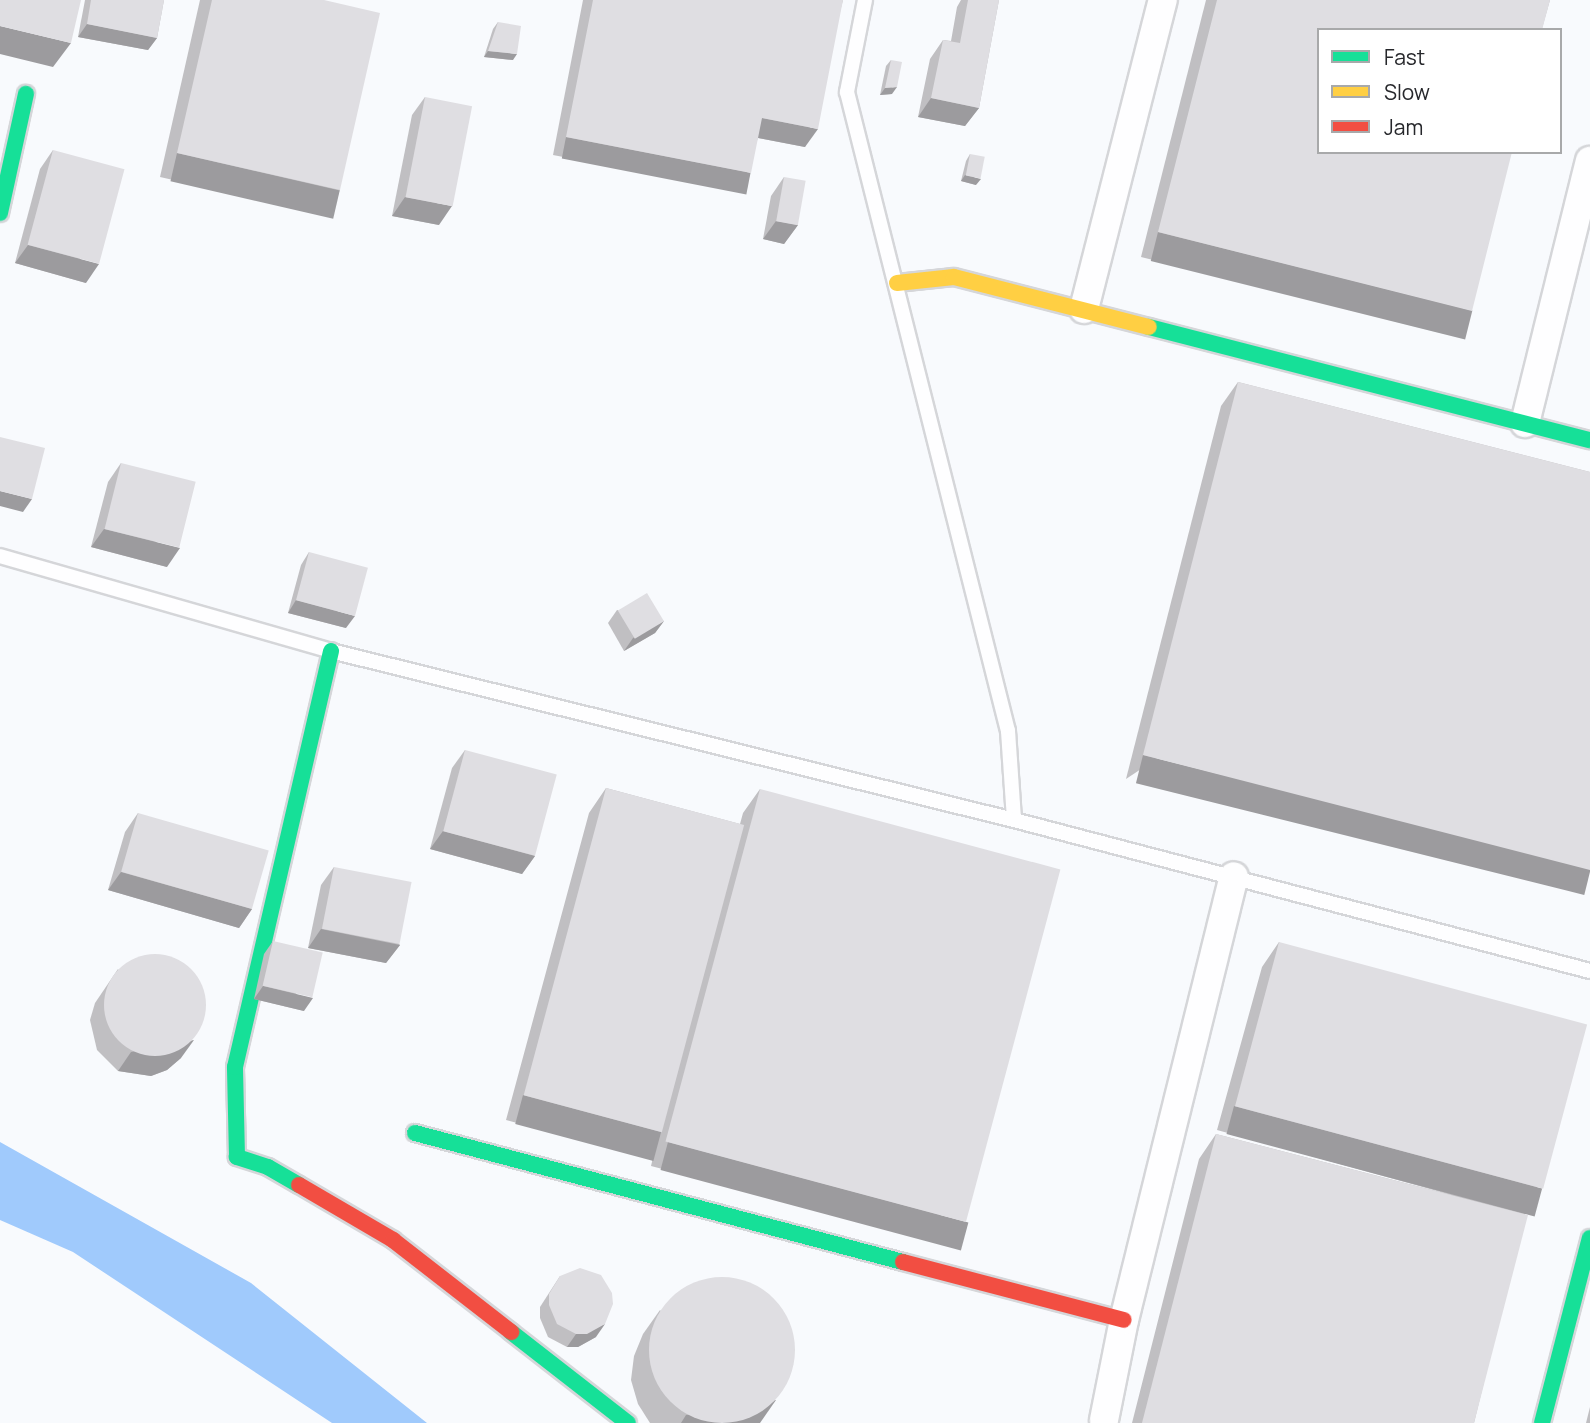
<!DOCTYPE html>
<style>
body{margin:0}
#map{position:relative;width:1590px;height:1423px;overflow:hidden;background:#f8fafd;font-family:Manrope,sans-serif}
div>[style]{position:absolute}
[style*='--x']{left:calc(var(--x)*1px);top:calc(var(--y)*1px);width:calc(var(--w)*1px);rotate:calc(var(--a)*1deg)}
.water>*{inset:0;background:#a0cafc}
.roads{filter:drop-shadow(2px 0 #d5d6d9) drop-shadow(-2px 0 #d5d6d9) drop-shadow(0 2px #d5d6d9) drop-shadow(0 -2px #d5d6d9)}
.lane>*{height:14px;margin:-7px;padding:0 7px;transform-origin:7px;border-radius:7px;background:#fefeff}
.street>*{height:28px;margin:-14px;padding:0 14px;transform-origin:14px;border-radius:14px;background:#fefeff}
.fast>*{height:16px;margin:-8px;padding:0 8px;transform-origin:8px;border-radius:8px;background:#16e098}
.slow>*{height:16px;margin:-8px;padding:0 8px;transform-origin:8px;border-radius:8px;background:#ffcf43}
.jam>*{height:16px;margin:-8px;padding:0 8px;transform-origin:8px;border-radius:8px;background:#f24e42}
.wall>*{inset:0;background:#c0bfc2}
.shaded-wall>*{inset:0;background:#9c9b9e;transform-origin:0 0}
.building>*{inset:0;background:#dfdee2;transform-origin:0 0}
.round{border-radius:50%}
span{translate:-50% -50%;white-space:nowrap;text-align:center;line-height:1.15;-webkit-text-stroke:7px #fff;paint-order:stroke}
.legend{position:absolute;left:1317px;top:28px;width:245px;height:126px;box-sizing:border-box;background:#fff;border:2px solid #a8a9aa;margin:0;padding:9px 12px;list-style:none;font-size:21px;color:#26272b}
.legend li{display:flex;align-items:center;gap:14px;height:35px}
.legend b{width:35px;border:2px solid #a8a9aa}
</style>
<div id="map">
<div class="water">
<i style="clip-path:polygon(0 1142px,251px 1283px,427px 1423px,332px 1423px,73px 1252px,0 1220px)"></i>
</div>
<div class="roads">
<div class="lane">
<i style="--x:865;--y:0;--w:94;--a:101.1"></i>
<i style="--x:847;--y:92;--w:659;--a:75.86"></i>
<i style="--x:1008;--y:731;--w:89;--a:86.1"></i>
<i style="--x:0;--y:556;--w:344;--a:16"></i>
<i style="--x:331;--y:651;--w:704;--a:13.9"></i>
<i style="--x:1014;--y:820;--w:595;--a:14.69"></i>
</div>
<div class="street">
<i style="--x:1084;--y:309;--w:319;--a:-75.7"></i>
<i style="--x:1525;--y:423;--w:270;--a:-76.1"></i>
<i style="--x:1104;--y:1420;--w:102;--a:-78.7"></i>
<i style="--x:1124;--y:1320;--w:457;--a:-76.1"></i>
</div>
<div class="fast">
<i style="--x:0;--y:213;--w:122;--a:-77.7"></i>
<i style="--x:1149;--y:327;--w:455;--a:14.4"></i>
<i style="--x:415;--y:1133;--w:505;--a:14.81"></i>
<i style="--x:299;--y:1185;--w:36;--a:-150"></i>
<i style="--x:268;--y:1167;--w:33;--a:-162"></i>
<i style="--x:237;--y:1157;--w:90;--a:-91.3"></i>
<i style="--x:235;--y:1067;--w:427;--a:-77"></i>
<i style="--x:511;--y:1332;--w:148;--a:37.9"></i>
<i style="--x:1542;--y:1423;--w:191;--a:-75.5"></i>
</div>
<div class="slow">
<i style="--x:897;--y:283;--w:57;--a:-6"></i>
<i style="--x:954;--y:277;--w:201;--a:14.4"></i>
</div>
<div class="jam">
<i style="--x:299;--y:1185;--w:109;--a:30.3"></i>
<i style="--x:393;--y:1240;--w:150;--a:37.9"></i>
<i style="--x:903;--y:1262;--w:228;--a:14.7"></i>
</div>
</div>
<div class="wall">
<i style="clip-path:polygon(85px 0,164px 0,157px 38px,148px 50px,78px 37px)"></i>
<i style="clip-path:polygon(200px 0,324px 0,340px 190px,323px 214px,160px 177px)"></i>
<i style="clip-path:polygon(583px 0,843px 0,805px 147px,758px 138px,738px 191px,553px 155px)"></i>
<i style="clip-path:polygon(961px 0,999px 0,979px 108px,965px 126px,918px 117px,930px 59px,943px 40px,951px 41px,957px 7px)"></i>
<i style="clip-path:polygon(1206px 0,1550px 0,1455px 335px,1141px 257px)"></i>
<i style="clip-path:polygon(498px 22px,513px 60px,484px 57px,493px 29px)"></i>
<i style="clip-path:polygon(891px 60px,892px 94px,880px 95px,886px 66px)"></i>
<i style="clip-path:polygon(425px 97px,439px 225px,392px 216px,412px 115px)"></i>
<i style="clip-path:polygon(53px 150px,86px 283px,15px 263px,40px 169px)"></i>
<i style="clip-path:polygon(970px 154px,976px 185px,961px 181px,966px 161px)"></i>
<i style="clip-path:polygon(784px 177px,798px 225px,784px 244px,763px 239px,771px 196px)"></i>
<i style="clip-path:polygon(1238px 382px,1590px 472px,1126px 779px,1221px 406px)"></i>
<i style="clip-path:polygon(121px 463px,167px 567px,91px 547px,108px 482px)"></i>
<i style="clip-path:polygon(309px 552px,346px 628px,288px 613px,301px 565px)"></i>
<i style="clip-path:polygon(617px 610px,664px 621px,655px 633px,624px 651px,608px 623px)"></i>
<i style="clip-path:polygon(465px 750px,535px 856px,522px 874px,430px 849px,452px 768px)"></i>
<i style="clip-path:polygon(606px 788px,740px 824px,743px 813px,760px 789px,952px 1245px,651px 1166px,658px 1136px,644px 1157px,506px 1120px,589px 813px)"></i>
<i style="clip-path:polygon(138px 813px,252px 909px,239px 928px,108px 890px,125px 832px)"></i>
<i style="clip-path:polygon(334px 867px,400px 945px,386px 963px,308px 948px,321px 885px)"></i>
<i style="clip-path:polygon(273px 941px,304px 1011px,254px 999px,264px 954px)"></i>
<i style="clip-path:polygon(1279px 942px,1541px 1191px,1525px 1214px,1474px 1423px,1132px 1423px,1199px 1159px,1216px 1134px,1455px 1196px,1217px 1130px,1262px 967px)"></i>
<i style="clip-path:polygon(118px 969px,181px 1058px,167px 1070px,151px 1076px,118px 1071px,97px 1050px,90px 1020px,95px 1003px)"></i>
<i style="clip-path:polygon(560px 1276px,596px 1337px,578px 1347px,567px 1347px,548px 1337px,540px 1318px,540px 1307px)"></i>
<i style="clip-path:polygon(660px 1310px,760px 1423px,650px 1423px,638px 1404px,631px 1380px,634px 1356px,643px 1334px)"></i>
<i style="clip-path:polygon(1590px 1407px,1590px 1423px,1586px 1423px)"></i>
</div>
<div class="shaded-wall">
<i style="clip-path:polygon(87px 24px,157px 38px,148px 50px,78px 37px)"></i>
<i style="clip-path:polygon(0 26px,71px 43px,53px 67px,0 54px)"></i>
<i style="clip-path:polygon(488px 51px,517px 54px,513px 60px,484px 57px)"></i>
<i style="clip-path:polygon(897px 87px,892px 94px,880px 95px,885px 88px)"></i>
<i style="clip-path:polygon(931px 98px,979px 108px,965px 126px,918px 117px)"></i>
<i style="clip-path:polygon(762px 118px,818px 129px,805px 147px,748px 136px)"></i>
<i style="left:566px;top:137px;width:188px;height:22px;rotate:11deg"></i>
<i style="left:177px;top:153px;width:167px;height:29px;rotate:13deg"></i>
<i style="clip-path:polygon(965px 175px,981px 179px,976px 185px,961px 181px)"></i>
<i style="clip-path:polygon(405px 197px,452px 206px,439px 225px,392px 216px)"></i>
<i style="clip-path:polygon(776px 221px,798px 225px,784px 244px,763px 239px)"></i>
<i style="left:1158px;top:232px;width:324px;height:30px;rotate:14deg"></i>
<i style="clip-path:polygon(28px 245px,99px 264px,86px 283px,15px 263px)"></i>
<i style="clip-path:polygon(0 491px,32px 499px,23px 512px,0 506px)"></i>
<i style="clip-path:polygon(104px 529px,180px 548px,167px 567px,91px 547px)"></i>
<i style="clip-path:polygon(296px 600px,355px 616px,346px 628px,288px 613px)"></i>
<i style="clip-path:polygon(664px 621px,655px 633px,624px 651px,633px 638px)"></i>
<i style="left:1143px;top:755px;width:462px;height:29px;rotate:14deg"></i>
<i style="clip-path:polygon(443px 831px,535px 856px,522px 874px,430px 849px)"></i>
<i style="clip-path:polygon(121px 872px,252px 909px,239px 928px,108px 890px)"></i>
<i style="clip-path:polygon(321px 929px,400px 945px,386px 963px,308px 948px)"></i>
<i style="clip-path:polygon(263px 986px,313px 998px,304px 1011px,254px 999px)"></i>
<i style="clip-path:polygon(194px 1040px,181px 1058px,167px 1070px,151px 1076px,118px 1071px,131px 1052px)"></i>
<i style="left:523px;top:1095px;width:143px;height:30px;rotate:15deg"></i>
<i style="left:1234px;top:1106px;width:319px;height:29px;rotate:15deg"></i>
<i style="left:668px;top:1142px;width:311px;height:29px;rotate:15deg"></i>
<i style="clip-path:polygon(605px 1324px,596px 1337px,578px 1347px,567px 1347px,576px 1334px)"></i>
<i style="clip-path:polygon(776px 1400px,760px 1423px,681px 1423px,686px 1415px)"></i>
</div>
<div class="building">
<i style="clip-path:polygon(0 0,81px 0,71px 43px,0 26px)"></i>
<i style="clip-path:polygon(91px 0,164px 0,157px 38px,87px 24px)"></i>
<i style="clip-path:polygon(212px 0,324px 0,380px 13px,340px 190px,177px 153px)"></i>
<i style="clip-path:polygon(593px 0,843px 0,818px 129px,762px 118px,751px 173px,566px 137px)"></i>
<i style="clip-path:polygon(968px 0,999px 0,979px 108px,931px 98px,943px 40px,960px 43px)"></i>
<i style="clip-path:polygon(1217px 0,1550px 0,1542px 30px,1319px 30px,1319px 152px,1512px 152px,1472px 311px,1158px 232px)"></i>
<i style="clip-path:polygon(498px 22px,521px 26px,517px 54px,488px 51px)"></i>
<i style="clip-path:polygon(891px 60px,902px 62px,897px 87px,885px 88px)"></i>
<i style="left:425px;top:97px;width:48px;height:102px;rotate:11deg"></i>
<i style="left:53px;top:150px;width:74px;height:98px;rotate:15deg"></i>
<i style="left:970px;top:154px;width:15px;height:22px;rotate:11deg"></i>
<i style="left:784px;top:177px;width:22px;height:45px;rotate:10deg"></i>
<i style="clip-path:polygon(1238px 382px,1590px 472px,1590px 870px,1143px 755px)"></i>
<i style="clip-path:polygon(0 437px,45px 448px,32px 499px,0 491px)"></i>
<i style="left:121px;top:463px;width:77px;height:68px;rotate:14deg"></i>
<i style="left:309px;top:552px;width:61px;height:50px;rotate:15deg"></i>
<i style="left:647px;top:593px;width:33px;height:34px;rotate:59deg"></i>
<i style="left:465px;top:750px;width:95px;height:84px;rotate:15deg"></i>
<i style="left:606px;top:788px;width:143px;height:318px;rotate:15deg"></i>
<i style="left:760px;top:789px;width:311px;height:365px;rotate:15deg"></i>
<i style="left:138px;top:813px;width:136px;height:61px;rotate:16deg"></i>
<i style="left:334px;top:867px;width:79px;height:63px;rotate:11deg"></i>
<i style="left:273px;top:941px;width:51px;height:46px;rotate:13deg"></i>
<i style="left:1279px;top:942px;width:319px;height:170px;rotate:15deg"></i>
<i class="round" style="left:104px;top:954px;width:102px;height:102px"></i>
<i style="clip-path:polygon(1216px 1134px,1528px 1215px,1474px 1423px,1142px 1423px)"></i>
<i style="clip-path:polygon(580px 1268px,601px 1275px,612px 1293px,613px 1304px,605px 1324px,587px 1334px,576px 1334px,557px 1324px,549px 1305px,549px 1294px,560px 1276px)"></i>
<i class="round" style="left:649px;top:1277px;width:146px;height:146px"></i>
</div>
<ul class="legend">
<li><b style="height:9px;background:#16e098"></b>Fast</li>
<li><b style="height:9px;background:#ffcf43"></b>Slow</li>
<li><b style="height:9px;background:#f24e42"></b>Jam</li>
</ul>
</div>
